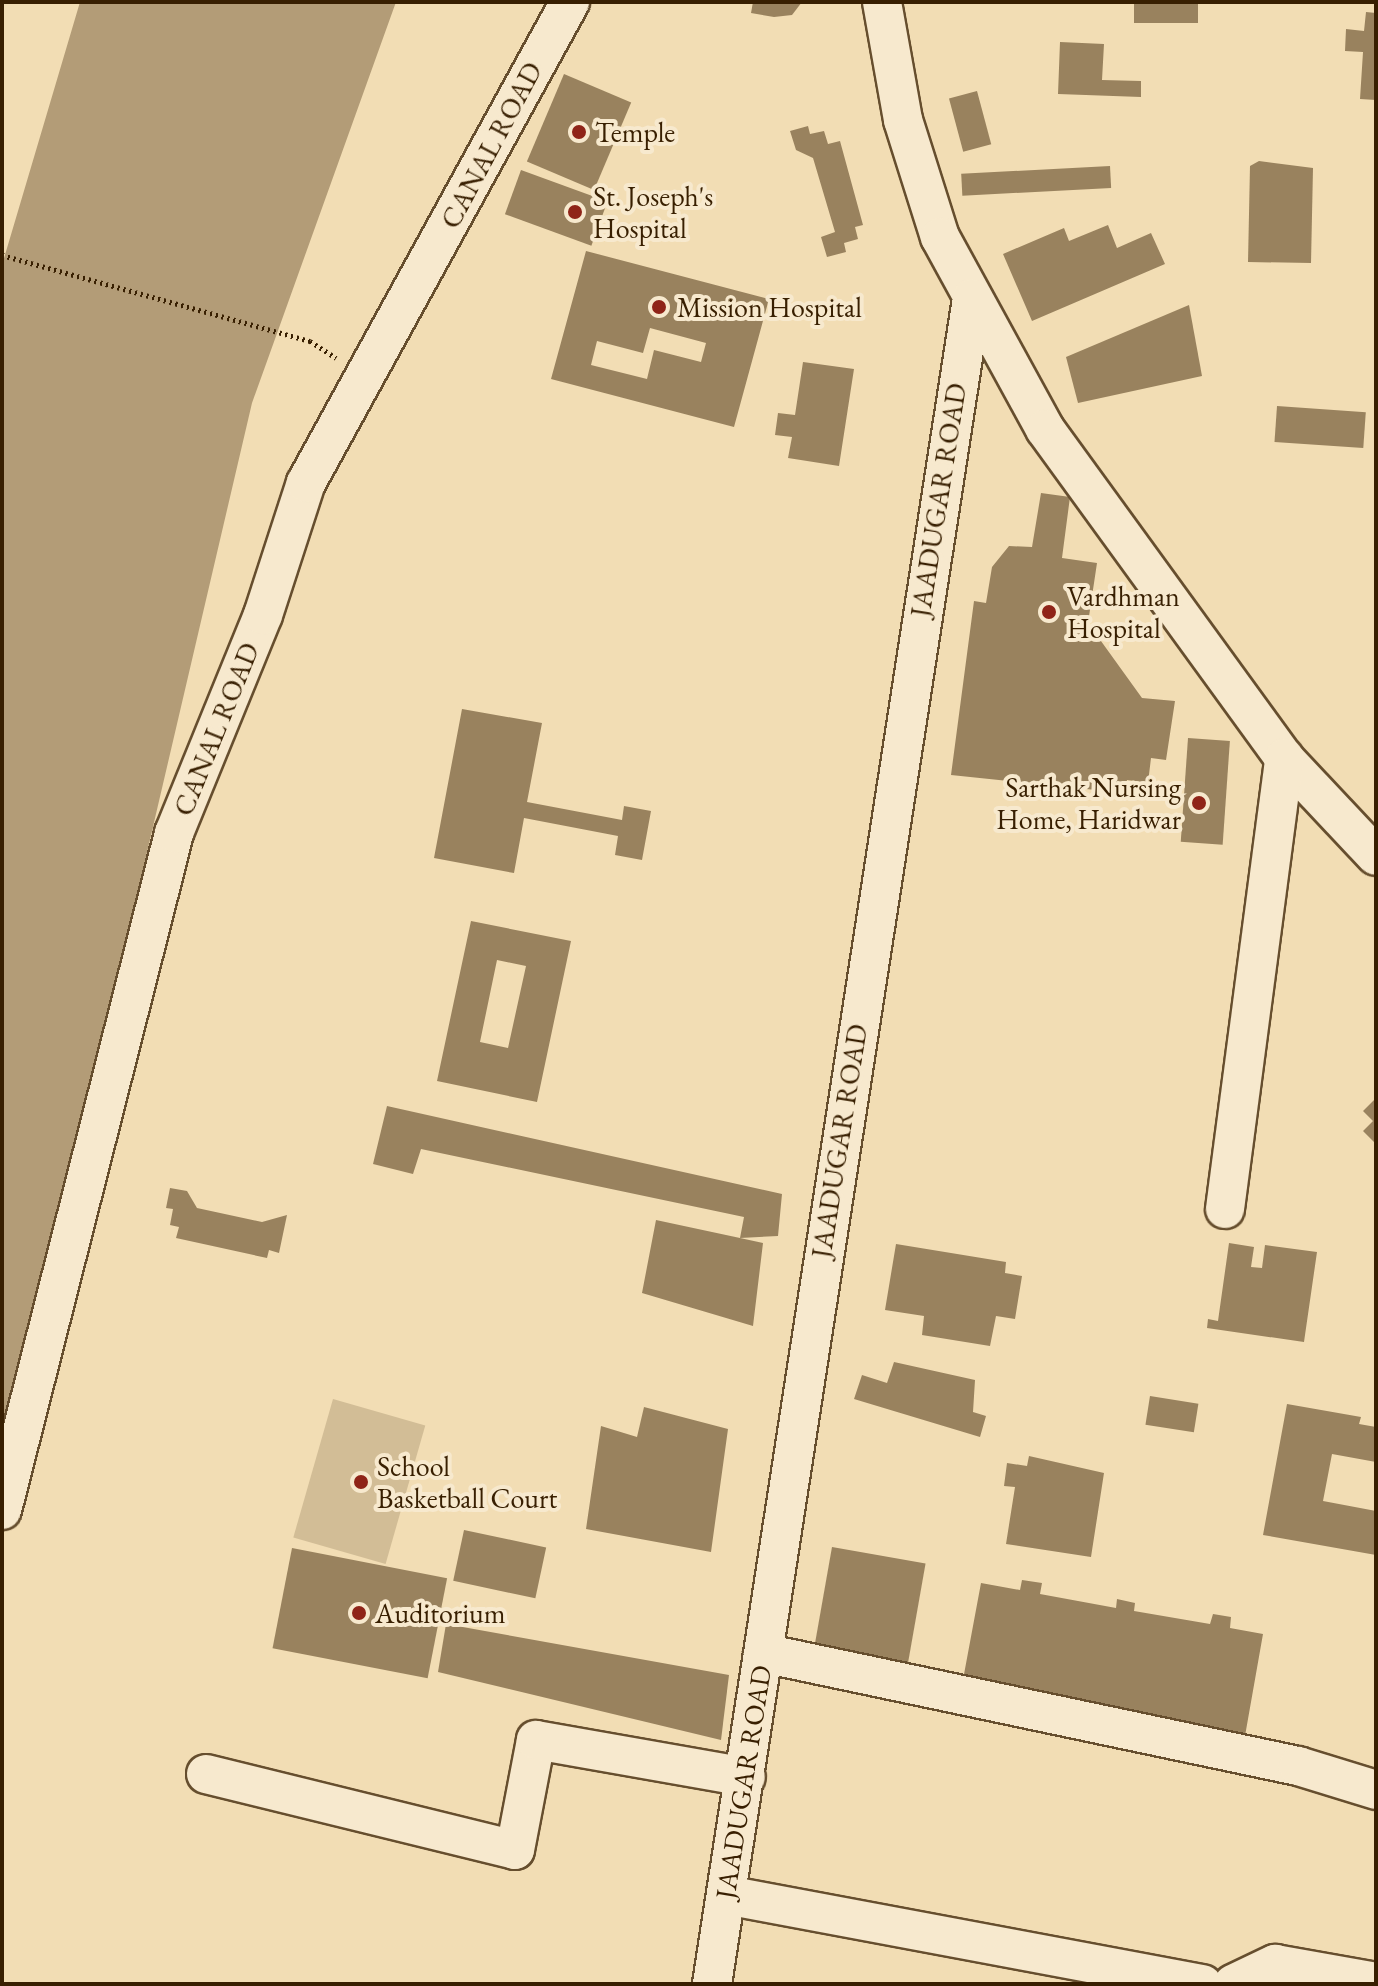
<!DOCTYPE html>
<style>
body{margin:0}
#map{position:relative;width:1378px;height:1986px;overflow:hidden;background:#f2ddb4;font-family:"EB Garamond",serif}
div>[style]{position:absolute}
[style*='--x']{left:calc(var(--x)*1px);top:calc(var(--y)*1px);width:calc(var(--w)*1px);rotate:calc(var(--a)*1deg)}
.green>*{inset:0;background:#d2bd96;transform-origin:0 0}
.water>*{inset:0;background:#b39c77}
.building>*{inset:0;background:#99825e;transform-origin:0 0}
.path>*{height:5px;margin-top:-2.5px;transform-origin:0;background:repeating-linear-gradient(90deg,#381f01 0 2px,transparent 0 6px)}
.roads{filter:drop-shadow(2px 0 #664e2e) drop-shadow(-2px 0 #664e2e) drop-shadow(0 2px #664e2e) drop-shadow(0 -2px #664e2e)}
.street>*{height:38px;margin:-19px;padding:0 19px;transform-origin:19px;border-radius:19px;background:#f7e9ce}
.dots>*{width:22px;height:22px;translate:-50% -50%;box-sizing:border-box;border:4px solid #f7e9ce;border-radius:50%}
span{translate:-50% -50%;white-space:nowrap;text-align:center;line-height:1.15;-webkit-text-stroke:8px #f7e9ce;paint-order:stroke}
.poi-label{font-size:28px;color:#381f01}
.left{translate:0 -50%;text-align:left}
.right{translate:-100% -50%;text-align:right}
.street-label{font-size:28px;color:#381f01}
.frame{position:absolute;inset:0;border:4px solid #381f01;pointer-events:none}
</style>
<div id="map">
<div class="green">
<i style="left:333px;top:1399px;width:96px;height:144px;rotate:16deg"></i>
</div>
<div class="water">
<i style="clip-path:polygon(80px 2px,396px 2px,252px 403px,2px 1473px,2px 265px)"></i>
</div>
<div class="building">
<i style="clip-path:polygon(753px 2px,802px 2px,792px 15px,774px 17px,751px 13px)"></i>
<i style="left:1134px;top:2px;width:64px;height:21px"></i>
<i style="clip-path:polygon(1366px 12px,1376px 13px,1376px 100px,1360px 99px,1363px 52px,1345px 51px,1346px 29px,1364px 31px)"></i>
<i style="clip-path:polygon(1060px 42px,1104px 44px,1102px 80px,1141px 81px,1141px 97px,1058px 94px)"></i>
<i style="left:564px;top:74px;width:73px;height:95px;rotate:23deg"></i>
<i style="left:977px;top:91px;width:55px;height:29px;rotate:75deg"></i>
<i style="clip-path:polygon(808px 126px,810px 134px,824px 131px,828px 144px,840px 141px,863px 225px,855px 227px,858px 239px,844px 243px,846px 252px,827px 257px,821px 237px,835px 232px,813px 158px,796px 150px,790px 131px)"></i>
<i style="clip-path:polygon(1259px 161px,1313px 168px,1311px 263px,1248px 262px,1250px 166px)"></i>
<i style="left:1110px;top:166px;width:22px;height:149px;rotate:87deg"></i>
<i style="left:521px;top:170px;width:92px;height:47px;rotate:20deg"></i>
<i style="clip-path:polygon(1108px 225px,1117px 248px,1151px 233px,1165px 264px,1032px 321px,1003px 254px,1064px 228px,1069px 241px)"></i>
<i style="clip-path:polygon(evenodd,586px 251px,769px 299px,734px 427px,551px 379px,586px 251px,650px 328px,706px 343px,701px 362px,654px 350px,647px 379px,591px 365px,597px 341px,643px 353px,650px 328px)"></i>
<i style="clip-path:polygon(1189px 305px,1202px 376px,1078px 403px,1066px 357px)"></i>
<i style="clip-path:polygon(803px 362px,854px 369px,839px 466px,788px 458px,792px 437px,775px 435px,778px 413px,795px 415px)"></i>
<i style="left:1277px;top:406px;width:89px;height:36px;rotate:4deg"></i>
<i style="clip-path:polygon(1041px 493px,1070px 497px,1062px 558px,1097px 563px,1088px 623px,1142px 698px,1175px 701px,1166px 760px,1151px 758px,1148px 783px,1127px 780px,1125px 793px,951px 775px,974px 601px,986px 603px,992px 567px,1009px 546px,1032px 547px)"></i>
<i style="clip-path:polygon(462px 709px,542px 723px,527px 802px,622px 820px,624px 806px,651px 811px,642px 860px,615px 855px,618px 836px,524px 818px,514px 873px,434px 858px)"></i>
<i style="left:1188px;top:738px;width:42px;height:104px;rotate:4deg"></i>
<i style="clip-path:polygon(evenodd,471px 921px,571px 941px,537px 1102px,437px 1081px,471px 921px,497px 960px,526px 966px,508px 1048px,480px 1042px,497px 960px)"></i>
<i style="clip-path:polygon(1376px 1098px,1376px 1144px,1363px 1131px,1373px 1121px,1363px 1111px)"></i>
<i style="clip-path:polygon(387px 1106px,782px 1194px,778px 1236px,740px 1238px,763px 1243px,753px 1326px,642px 1293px,656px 1220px,740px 1238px,744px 1217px,421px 1149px,413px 1174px,373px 1164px)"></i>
<i style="clip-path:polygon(170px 1188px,187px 1191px,197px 1208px,262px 1222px,287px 1215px,279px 1253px,269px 1250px,267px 1258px,176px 1238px,179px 1227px,170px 1225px,173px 1209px,166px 1208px)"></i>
<i style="clip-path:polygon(1229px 1243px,1254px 1247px,1251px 1267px,1262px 1268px,1265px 1245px,1317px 1252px,1304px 1342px,1207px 1328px,1208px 1319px,1218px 1321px)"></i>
<i style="clip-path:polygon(896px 1244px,1006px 1262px,1005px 1273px,1022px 1276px,1015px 1319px,996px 1316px,990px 1346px,922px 1335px,924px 1316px,885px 1310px)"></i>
<i style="clip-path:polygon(894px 1362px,975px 1380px,973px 1412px,986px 1416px,980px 1437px,854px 1399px,862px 1375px,887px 1383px)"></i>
<i style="left:1150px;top:1396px;width:49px;height:29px;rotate:9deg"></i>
<i style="clip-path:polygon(1287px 1404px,1361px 1417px,1359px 1424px,1376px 1427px,1376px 1462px,1332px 1454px,1323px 1501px,1376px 1511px,1376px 1555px,1263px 1535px)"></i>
<i style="clip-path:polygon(644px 1407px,728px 1429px,711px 1552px,586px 1529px,601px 1426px,637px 1437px)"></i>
<i style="clip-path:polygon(1029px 1456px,1104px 1473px,1091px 1557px,1006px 1544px,1015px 1487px,1004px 1486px,1007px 1463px,1027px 1466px)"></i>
<i style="left:464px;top:1530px;width:84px;height:52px;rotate:12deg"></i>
<i style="left:832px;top:1547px;width:95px;height:112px;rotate:10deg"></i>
<i style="left:292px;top:1548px;width:158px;height:102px;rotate:11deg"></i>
<i style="clip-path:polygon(1022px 1580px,1042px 1583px,1040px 1594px,1116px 1608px,1117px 1599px,1135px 1603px,1134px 1611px,1210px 1624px,1213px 1614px,1231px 1617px,1230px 1628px,1263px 1634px,1245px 1736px,962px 1685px,981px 1583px,1020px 1590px)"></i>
<i style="clip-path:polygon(446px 1624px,729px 1675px,721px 1740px,438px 1672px)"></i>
</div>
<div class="path">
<i style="--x:2;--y:255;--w:320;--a:15.6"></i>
<i style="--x:310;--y:341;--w:31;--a:33"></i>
</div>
<div class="roads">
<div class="street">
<i style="--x:882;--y:2;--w:120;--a:79.9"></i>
<i style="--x:903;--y:120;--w:123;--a:72.5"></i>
<i style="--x:940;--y:237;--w:219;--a:61.3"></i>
<i style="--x:1045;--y:429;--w:407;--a:54"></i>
<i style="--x:1284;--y:758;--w:134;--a:46.8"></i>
<i style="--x:1225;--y:1209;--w:455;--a:-82.5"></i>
<i style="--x:2;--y:1510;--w:699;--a:-75.74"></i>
<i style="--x:174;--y:833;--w:235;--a:-67.8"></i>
<i style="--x:263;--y:615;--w:139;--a:-72"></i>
<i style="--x:306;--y:483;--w:549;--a:-61.24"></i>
<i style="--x:763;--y:1653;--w:547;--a:11.93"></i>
<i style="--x:1298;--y:1766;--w:82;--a:17.1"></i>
<i style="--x:206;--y:1774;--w:318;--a:13.8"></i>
<i style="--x:515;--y:1850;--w:112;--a:-79.2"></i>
<i style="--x:536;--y:1740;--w:213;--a:10"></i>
<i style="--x:726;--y:1895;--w:485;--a:10.6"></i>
<i style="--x:712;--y:1984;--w:1706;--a:-81.23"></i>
<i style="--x:1233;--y:1984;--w:47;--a:-25.5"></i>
<i style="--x:1275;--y:1964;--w:103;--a:10.1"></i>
</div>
</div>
<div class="dots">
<i style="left:579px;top:132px;background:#8f2418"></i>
<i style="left:575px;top:212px;background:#8f2418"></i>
<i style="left:659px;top:307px;background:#8f2418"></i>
<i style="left:1049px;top:612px;background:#8f2418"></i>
<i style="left:1199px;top:803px;background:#8f2418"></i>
<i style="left:361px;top:1482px;background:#8f2418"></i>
<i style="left:359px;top:1613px;background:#8f2418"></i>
</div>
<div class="poi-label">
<span class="left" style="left:595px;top:132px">Temple</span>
<span class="left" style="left:593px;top:212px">St. Joseph's<br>Hospital</span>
<span class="left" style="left:677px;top:307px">Mission Hospital</span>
<span class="left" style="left:1067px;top:612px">Vardhman<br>Hospital</span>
<span class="right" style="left:1181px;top:803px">Sarthak Nursing<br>Home, Haridwar</span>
<span class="left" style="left:377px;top:1482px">School<br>Basketball Court</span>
<span class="left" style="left:375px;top:1613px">Auditorium</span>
</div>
<div class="street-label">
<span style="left:491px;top:145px;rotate:-62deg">CANAL ROAD</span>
<span style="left:938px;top:500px;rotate:-81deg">JAADUGAR ROAD</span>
<span style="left:216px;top:729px;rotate:-68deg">CANAL ROAD</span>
<span style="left:839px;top:1141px;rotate:-81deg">JAADUGAR ROAD</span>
<span style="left:743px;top:1782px;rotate:-81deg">JAADUGAR ROAD</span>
</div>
<div class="frame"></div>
</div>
